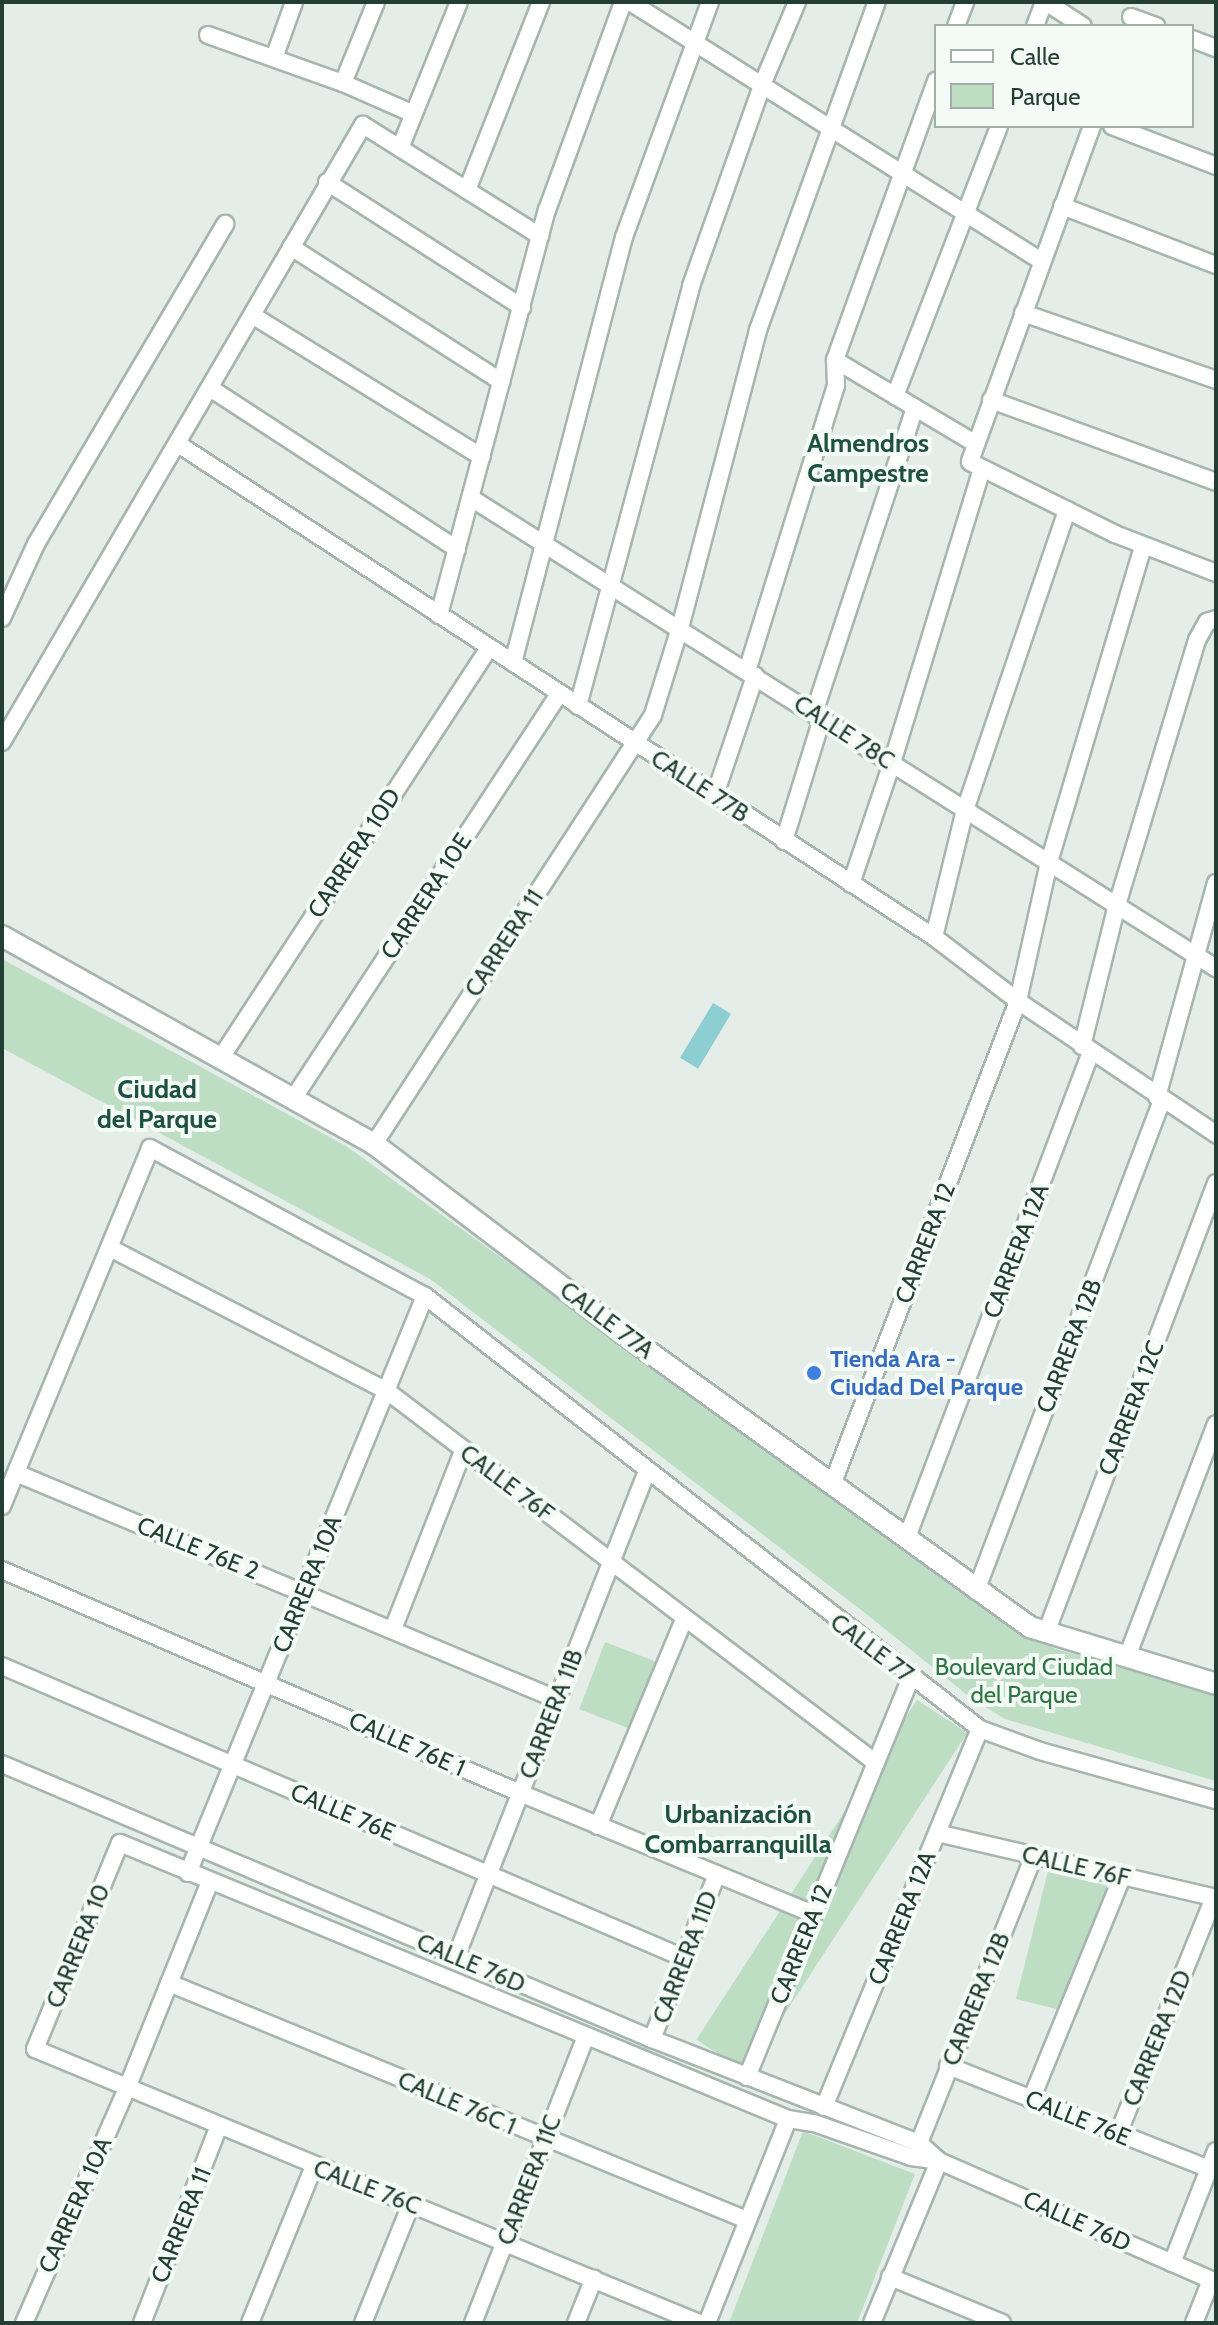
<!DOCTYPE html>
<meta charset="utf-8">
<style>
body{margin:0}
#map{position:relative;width:1218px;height:2325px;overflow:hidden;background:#e4ede8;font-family:Cabin,sans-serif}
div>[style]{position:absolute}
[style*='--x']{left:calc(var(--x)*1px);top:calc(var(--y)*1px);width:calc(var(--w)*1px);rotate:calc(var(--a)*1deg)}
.green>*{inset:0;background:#bddec3;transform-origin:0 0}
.water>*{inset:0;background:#8cced2;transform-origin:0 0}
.roads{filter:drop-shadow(2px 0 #a6b5af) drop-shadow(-2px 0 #a6b5af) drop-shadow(0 2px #a6b5af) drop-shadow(0 -2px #a6b5af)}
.minor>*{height:16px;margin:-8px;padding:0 8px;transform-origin:8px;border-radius:8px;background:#fff}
.tertiary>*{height:20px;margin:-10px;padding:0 10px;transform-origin:10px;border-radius:10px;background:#fff}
.dots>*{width:22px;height:22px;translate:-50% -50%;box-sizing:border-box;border:4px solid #f4faf6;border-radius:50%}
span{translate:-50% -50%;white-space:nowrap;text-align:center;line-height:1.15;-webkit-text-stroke:8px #f4faf6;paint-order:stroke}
.street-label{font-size:24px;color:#233f35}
.shop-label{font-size:24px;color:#366cbe;font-weight:700}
.left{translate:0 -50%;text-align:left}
.park-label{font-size:24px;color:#2d7642}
.neighbourhood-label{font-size:26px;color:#1e5140;font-weight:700}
.frame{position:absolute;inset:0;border:4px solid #233f35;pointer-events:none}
.legend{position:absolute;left:934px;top:24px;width:260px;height:104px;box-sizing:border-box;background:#f4faf6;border:2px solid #a0afa9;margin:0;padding:10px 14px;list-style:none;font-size:24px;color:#233f35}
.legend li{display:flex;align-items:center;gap:16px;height:40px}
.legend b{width:40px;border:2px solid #a0afa9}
</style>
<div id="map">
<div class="green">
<i style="clip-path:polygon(2px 959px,346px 1146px,1023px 1633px,1056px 1649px,1216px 1695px,1216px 1781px,1005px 1719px,971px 1698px,865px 1613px,430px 1279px,2px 1048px)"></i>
<i style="left:605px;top:1642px;width:55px;height:72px;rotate:21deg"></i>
<i style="left:917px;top:1700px;width:60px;height:405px;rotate:33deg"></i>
<i style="left:1048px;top:1871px;width:64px;height:132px;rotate:14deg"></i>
<i style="clip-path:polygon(803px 2131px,915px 2174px,857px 2323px,729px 2323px)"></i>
</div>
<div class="water">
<i style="left:713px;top:1003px;width:21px;height:64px;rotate:31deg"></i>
</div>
<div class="roads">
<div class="minor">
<i style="--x:630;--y:2;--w:487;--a:32.2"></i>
<i style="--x:1046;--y:2;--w:44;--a:33"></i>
<i style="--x:1131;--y:17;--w:27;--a:20"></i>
<i style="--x:956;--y:26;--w:26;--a:-69"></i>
<i style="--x:1035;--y:26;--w:26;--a:-69"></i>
<i style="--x:208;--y:35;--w:143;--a:19.6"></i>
<i style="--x:343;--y:83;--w:77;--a:23.6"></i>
<i style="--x:1192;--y:39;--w:26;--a:21"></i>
<i style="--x:274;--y:58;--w:59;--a:-70.3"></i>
<i style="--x:343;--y:83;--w:87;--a:-67.8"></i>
<i style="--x:1092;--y:126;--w:357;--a:110"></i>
<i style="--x:970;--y:462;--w:162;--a:26.4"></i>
<i style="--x:1115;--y:534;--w:108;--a:21.1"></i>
<i style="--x:1112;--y:126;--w:111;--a:21"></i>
<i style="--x:400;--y:148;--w:157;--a:-68"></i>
<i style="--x:327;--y:182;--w:232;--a:32.7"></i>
<i style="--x:467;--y:190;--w:202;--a:-68.5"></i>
<i style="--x:1062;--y:206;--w:165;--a:21"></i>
<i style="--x:291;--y:247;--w:250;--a:32.6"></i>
<i style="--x:1023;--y:313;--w:204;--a:19.1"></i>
<i style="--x:252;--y:315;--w:270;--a:31.7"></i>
<i style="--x:835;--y:360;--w:164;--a:30.8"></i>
<i style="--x:210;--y:388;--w:295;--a:33.1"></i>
<i style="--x:895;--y:396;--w:289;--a:-68.9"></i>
<i style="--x:991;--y:400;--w:239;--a:20"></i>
<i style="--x:178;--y:444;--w:903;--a:33.11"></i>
<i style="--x:934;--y:937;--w:106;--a:37.3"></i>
<i style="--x:1018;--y:1001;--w:239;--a:33.9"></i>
<i style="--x:471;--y:498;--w:881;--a:32.25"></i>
<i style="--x:439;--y:615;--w:419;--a:-75.1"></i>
<i style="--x:547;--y:210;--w:221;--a:-69.9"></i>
<i style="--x:2;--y:618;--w:81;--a:-65.3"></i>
<i style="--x:36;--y:544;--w:372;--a:-59.4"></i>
<i style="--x:513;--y:663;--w:440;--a:-75.4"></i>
<i style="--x:624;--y:237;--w:250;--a:-69.9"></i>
<i style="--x:747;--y:671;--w:299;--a:-72.7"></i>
<i style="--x:836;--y:386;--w:26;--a:-92"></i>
<i style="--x:835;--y:360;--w:297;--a:-70.1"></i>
<i style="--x:578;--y:706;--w:435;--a:-74.9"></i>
<i style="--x:691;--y:286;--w:213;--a:-70.5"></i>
<i style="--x:762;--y:85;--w:90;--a:-67.1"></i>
<i style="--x:814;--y:713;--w:321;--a:-71.7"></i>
<i style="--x:2;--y:742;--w:715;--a:-59.67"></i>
<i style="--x:363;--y:125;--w:209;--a:32.1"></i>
<i style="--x:715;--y:795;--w:126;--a:-71.4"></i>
<i style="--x:784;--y:841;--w:129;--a:-72.8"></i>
<i style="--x:851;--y:884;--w:128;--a:-71.3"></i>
<i style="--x:892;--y:763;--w:308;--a:-73"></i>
<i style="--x:934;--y:937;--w:131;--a:-76.3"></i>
<i style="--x:965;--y:810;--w:317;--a:-71.2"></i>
<i style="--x:1082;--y:1046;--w:145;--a:-76.1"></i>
<i style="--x:1117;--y:905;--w:277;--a:-73.2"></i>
<i style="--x:1197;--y:640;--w:21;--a:-61"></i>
<i style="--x:1207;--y:622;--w:9;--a:-18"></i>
<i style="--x:220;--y:1059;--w:491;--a:-56.8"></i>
<i style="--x:1157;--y:1097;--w:222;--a:-74.6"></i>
<i style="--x:293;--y:1099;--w:486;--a:-56.7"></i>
<i style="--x:374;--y:1144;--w:512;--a:-56.96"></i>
<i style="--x:653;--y:715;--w:91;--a:-72.8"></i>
<i style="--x:680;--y:628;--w:308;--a:-75.3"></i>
<i style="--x:758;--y:330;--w:349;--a:-70.1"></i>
<i style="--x:110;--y:1248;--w:312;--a:27.3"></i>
<i style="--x:387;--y:1391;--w:614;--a:37.26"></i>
<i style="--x:16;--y:1473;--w:585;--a:22.71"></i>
<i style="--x:832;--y:1485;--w:519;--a:-68.98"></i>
<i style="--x:1018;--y:1001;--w:142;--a:-77.4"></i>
<i style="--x:1049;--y:862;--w:330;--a:-73.4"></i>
<i style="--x:2;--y:1506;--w:387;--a:-67.5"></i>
<i style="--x:150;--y:1148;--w:312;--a:28.3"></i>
<i style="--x:425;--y:1296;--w:704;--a:37.96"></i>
<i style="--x:980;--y:1729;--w:64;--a:20.1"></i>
<i style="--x:1040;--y:1751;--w:183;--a:15.6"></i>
<i style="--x:906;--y:1540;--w:522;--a:-69.24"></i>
<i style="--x:2;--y:1570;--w:564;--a:23.29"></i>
<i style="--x:520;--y:1793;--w:317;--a:22.4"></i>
<i style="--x:976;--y:1591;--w:525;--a:-69.25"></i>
<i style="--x:393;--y:1629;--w:191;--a:-68.5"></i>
<i style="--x:1046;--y:1633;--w:481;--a:-69.3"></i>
<i style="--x:1127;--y:1657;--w:249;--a:-69.1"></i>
<i style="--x:2;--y:1666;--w:742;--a:23.18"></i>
<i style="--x:2;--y:1764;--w:706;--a:22.93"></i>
<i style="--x:652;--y:2039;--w:287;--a:21.3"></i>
<i style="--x:919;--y:2143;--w:27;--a:42"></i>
<i style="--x:598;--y:1826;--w:224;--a:-67.4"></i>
<i style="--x:937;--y:1833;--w:286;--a:13.1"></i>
<i style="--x:188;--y:1873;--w:624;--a:-67.67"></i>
<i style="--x:456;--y:1957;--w:522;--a:-68.54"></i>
<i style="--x:169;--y:1983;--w:625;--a:22.3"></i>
<i style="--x:652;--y:2039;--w:177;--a:-68.5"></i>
<i style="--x:948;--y:2066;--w:281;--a:21.5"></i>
<i style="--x:747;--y:2077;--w:431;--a:-67.7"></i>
<i style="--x:1031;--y:2100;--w:241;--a:-67.8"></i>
<i style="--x:824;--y:2107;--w:409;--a:-67.6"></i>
<i style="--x:1118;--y:2134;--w:255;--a:-67.9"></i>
<i style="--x:919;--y:2143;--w:309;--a:-68.2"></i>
<i style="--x:1172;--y:2263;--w:120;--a:-68.6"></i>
<i style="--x:890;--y:2277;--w:121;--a:22.3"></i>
<i style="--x:24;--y:2323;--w:257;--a:-66.3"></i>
<i style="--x:127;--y:2088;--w:222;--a:-68.1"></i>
<i style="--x:142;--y:2323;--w:212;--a:-68.7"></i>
<i style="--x:250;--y:2323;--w:170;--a:-67.8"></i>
<i style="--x:363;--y:2323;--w:128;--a:-68"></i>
<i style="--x:473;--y:2323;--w:308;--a:-68.5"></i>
<i style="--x:576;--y:2323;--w:48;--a:-68.2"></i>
<i style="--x:699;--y:2323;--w:718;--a:-157.58"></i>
<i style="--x:35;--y:2049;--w:223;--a:-67.6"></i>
<i style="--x:120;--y:1843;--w:723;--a:22.45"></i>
<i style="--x:788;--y:2119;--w:26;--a:9"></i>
<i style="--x:814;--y:2123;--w:103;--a:19.3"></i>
<i style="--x:911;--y:2157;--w:28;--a:8"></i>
<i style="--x:939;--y:2161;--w:302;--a:23.6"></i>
<i style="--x:707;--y:2323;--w:219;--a:-68.3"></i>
<i style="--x:872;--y:2323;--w:175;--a:-67.5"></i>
<i style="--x:1194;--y:2323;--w:46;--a:-68.4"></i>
</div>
<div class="tertiary">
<i style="--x:2;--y:936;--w:426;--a:29.2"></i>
<i style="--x:374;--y:1144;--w:309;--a:37.2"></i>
<i style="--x:620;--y:1331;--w:506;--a:35.83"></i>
<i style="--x:1030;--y:1627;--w:195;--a:17"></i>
</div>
</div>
<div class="dots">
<i style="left:814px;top:1373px;background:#3f7fe0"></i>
</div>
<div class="street-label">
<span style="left:844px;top:732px;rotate:33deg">CALLE 78C</span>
<span style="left:700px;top:786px;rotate:33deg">CALLE 77B</span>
<span style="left:354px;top:853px;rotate:-57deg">CARRERA 10D</span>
<span style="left:426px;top:896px;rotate:-57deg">CARRERA 10E</span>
<span style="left:504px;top:943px;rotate:-57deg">CARRERA 11</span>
<span style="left:925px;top:1243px;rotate:-69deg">CARRERA 12</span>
<span style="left:1016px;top:1251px;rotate:-69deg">CARRERA 12A</span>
<span style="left:607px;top:1320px;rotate:37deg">CALLE 77A</span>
<span style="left:1069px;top:1346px;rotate:-69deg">CARRERA 12B</span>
<span style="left:1131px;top:1408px;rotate:-69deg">CARRERA 12C</span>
<span style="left:507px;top:1483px;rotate:37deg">CALLE 76F</span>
<span style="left:198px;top:1548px;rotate:22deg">CALLE 76E 2</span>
<span style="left:307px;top:1584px;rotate:-68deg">CARRERA 10A</span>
<span style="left:872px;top:1648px;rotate:37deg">CALLE 77</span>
<span style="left:551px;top:1714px;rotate:-69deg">CARRERA 11B</span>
<span style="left:407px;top:1744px;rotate:24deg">CALLE 76E 1</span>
<span style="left:343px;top:1812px;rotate:23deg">CALLE 76E</span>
<span style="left:1076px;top:1866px;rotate:13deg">CALLE 76F</span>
<span style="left:902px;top:1918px;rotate:-68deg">CARRERA 12A</span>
<span style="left:801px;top:1944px;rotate:-68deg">CARRERA 12</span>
<span style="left:78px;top:1946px;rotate:-68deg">CARRERA 10</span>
<span style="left:685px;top:1957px;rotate:-69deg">CARRERA 11D</span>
<span style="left:471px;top:1963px;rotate:23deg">CALLE 76D</span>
<span style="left:976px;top:1999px;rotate:-68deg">CARRERA 12B</span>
<span style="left:1157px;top:2038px;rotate:-68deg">CARRERA 12D</span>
<span style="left:457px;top:2103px;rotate:23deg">CALLE 76C 1</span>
<span style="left:1078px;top:2118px;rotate:22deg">CALLE 76E</span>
<span style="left:529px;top:2180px;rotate:-69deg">CARRERA 11C</span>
<span style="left:367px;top:2187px;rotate:21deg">CALLE 76C</span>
<span style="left:75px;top:2205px;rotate:-66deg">CARRERA 10A</span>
<span style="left:1077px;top:2221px;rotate:24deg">CALLE 76D</span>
<span style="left:181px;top:2225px;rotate:-68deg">CARRERA 11</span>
</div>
<div class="shop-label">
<span class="left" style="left:830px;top:1373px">Tienda Ara -<br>Ciudad Del Parque</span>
</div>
<div class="park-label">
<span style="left:1024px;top:1681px">Boulevard Ciudad<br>del Parque</span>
</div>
<div class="neighbourhood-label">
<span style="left:868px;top:459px">Almendros<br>Campestre</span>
<span style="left:157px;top:1105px">Ciudad<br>del Parque</span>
<span style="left:738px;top:1830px">Urbanización<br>Combarranquilla</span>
</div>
<div class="frame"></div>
<ul class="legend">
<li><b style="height:10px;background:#fff"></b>Calle</li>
<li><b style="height:22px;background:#bddec3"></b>Parque</li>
</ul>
</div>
